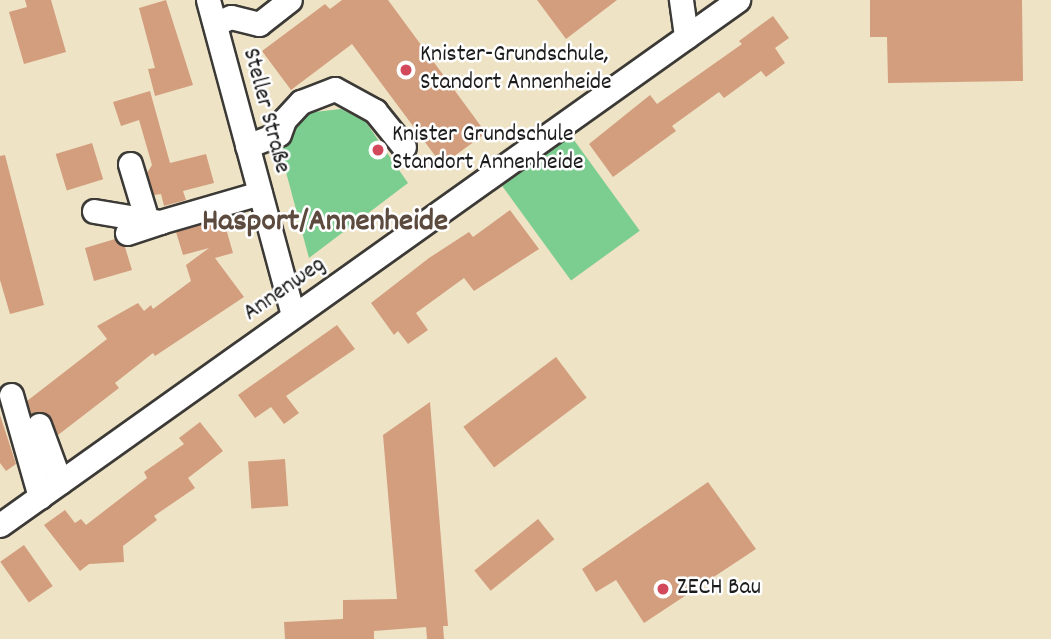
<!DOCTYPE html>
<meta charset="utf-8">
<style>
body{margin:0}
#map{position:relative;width:1051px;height:639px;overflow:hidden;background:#efe3c6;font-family:Dekko,sans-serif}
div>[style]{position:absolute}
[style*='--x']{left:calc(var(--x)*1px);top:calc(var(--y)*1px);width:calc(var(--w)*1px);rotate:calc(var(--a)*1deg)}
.green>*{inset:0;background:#7cce90;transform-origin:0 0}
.building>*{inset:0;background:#d29e7e;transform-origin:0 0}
.roads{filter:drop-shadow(2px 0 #3c3a36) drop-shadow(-2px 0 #3c3a36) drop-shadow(0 2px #3c3a36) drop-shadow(0 -2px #3c3a36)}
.minor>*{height:23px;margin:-11.5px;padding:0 11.5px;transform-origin:11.5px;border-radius:11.5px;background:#fff}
.dots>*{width:19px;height:19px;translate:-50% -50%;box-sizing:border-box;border:4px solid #fff;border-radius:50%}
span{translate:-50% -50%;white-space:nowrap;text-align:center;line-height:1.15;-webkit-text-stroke:5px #fff;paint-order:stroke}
.poi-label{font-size:24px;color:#1c1c1c}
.left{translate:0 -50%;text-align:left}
.street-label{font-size:24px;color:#1c1c1c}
.district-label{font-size:32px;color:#5c4a3e;font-weight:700}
</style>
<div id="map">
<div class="green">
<i style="clip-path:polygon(341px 109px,365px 121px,408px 183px,309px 258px,275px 131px,305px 113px)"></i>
<i style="left:571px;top:136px;width:117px;height:85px;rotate:54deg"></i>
</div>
<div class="building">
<i style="clip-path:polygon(25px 0,51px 0,66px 52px,24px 64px,9px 12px,27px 7px)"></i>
<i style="clip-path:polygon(166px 0,193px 85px,155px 96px,148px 69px,155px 68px,139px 8px)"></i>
<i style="clip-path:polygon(342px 0,388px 0,486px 133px,442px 165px,352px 44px,291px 90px,262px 51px,325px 4px,330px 9px)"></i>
<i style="clip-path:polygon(537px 0,617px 0,566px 39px)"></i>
<i style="clip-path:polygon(870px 0,1022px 0,1023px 81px,888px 83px,887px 37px,870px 37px)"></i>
<i style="clip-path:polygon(773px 16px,789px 38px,775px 48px,785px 63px,766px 77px,761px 71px,724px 98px,719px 92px,672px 126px,676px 131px,613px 177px,589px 144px,650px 95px,657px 104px,742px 44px,739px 41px)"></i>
<i style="clip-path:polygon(150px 91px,170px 163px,206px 154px,214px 183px,183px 191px,186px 200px,164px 206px,161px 194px,154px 195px,147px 173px,152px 165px,139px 120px,121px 126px,113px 102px)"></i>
<i style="left:92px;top:143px;width:38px;height:38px;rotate:73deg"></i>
<i style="clip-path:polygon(5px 155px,44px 305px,10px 314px,0 280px,0 156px)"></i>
<i style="clip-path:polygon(510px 210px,539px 249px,474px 291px,464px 278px,416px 313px,428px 330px,408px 344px,398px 331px,394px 335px,371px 303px,429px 258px,469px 232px,473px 237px)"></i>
<i style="clip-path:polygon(223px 218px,233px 253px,215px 258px,244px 297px,155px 356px,153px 353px,115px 383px,119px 388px,58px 435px,47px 414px,31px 414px,27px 401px,107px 339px,97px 326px,138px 303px,144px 311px,151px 305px,153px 309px,191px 281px,186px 265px,209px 248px,183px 255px,176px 232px)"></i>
<i style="clip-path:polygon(115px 239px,125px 247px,132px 270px,94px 281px,85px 248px)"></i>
<i style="clip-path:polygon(337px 325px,355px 349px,286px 396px,299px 413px,284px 424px,271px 407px,255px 418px,238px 395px)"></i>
<i style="left:556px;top:357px;width:51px;height:116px;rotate:53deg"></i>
<i style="clip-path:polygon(430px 402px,448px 626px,443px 626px,444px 639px,427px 639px,426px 627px,374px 631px,374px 639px,285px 639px,284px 622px,343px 619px,343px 600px,397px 599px,383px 435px)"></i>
<i style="clip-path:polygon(0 415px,16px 464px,6px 471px,0 463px)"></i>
<i style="clip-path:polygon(200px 422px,223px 451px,188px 478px,195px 488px,154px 516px,157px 520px,123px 546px,124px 562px,89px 564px,80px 571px,44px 525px,65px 510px,75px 523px,81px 519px,86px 525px,147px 478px,144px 472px,184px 444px,179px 438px)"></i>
<i style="left:285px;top:459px;width:47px;height:37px;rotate:86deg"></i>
<i style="clip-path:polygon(708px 482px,756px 549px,644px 623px,616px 580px,596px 592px,582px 569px)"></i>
<i style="left:538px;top:519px;width:26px;height:82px;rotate:51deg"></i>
<i style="left:24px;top:545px;width:50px;height:29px;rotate:55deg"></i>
</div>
<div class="roads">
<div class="minor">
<i style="--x:208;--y:0;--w:327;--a:74.9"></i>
<i style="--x:681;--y:0;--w:37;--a:82"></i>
<i style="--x:215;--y:24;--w:17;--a:-24"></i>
<i style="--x:231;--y:17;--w:29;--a:14"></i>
<i style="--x:259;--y:24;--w:39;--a:-38"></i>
<i style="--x:247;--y:146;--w:34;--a:-21"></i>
<i style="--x:279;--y:134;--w:15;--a:-70"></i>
<i style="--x:284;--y:120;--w:25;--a:-47"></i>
<i style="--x:301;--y:102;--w:36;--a:-21"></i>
<i style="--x:335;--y:89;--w:46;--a:28.8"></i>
<i style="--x:375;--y:111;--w:46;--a:51.1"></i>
<i style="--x:130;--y:164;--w:55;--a:73.2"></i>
<i style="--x:94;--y:211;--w:67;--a:9.5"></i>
<i style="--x:160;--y:222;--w:104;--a:-16.2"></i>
<i style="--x:127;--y:233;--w:35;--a:-18"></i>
<i style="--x:11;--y:395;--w:106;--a:74.1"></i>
<i style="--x:39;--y:425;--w:61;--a:69.8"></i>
<i style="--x:0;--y:525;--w:906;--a:-35.43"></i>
</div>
</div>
<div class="dots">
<i style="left:406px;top:70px;background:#d1495b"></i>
<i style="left:378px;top:150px;background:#d1495b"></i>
<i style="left:663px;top:589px;background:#d1495b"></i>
</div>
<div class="poi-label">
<span class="left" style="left:420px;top:70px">Knister-Grundschule,<br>Standort Annenheide</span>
<span class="left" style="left:392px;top:150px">Knister Grundschule<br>Standort Annenheide</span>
<span class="left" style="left:677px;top:589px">ZECH Bau</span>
</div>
<div class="street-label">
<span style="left:265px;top:111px;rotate:75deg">Steller Straße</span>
<span style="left:285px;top:290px;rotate:-35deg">Annenweg</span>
</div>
<div class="district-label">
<span style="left:325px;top:223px">Hasport/Annenheide</span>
</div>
</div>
